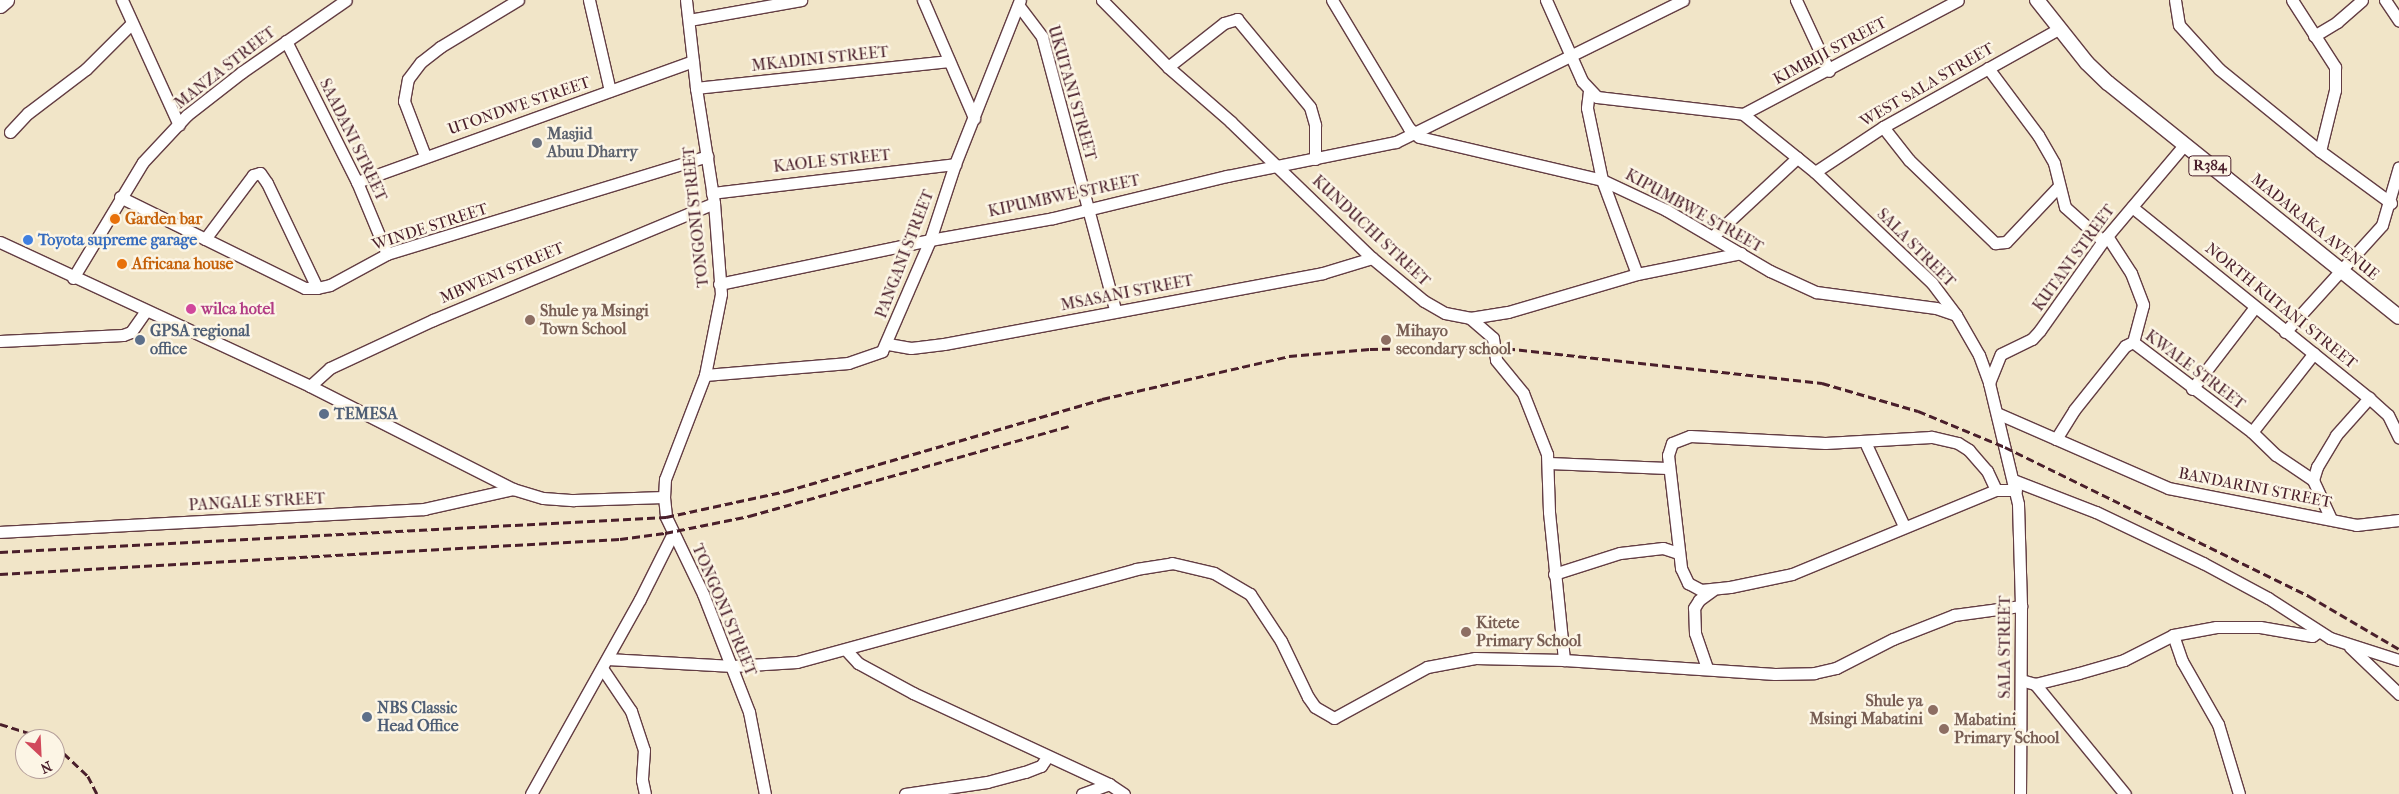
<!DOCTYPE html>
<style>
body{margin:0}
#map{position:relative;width:2399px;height:794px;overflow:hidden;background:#f1e5c8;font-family:"IM FELL French Canon",serif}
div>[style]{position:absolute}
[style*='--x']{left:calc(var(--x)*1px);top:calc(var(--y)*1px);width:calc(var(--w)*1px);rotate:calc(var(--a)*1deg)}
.roads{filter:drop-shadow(1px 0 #633d43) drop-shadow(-1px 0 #633d43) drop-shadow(0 1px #633d43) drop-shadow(0 -1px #633d43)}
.minor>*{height:11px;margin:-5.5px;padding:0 5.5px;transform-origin:5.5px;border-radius:5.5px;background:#fff}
.major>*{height:14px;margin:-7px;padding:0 7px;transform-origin:7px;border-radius:7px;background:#fff}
.highway>*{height:16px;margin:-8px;padding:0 8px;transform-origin:8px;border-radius:8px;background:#fff}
.rail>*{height:2.5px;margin-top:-1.25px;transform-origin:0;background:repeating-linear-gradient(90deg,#4a1f2b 0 8px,transparent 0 12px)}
.dots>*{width:14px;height:14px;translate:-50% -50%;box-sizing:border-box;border:2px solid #fcf5e5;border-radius:50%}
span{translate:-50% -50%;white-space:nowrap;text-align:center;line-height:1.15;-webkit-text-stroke:5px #fcf5e5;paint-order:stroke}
.shield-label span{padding:1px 4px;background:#fcf5e5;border:1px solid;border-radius:4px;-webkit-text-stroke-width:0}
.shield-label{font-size:15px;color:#4a1f2b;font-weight:700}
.street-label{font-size:16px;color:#4a1f2b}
.worship-label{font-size:16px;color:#5b616d;font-weight:700}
.left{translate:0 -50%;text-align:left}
.food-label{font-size:16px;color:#c56008;font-weight:700}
.shop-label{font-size:16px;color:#366cbe;font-weight:700}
.hotel-label{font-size:16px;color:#b23c85;font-weight:700}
.education-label{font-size:16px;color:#785e54;font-weight:700}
.right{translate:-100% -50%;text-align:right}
.service-label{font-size:16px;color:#4e5e75;font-weight:700}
.north{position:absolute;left:15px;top:729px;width:50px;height:50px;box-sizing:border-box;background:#fcf5e5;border:1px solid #b59f9b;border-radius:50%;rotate:155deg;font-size:14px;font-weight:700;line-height:20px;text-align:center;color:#4a1f2b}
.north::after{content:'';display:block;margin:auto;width:18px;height:22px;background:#d1495b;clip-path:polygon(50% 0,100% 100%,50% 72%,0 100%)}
</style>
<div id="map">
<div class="roads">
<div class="minor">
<i style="--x:122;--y:0;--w:137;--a:65.5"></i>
<i style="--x:589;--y:0;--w:93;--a:77"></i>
<i style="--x:686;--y:0;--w:89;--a:83.5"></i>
<i style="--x:696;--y:88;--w:116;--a:81.1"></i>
<i style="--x:714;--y:203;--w:91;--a:85.6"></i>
<i style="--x:721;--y:294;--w:83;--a:101.2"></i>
<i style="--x:705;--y:375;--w:111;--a:111"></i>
<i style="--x:665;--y:479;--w:18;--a:93"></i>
<i style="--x:664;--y:497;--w:20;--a:84"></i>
<i style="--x:666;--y:517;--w:85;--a:64.3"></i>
<i style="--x:703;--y:594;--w:127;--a:68.7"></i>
<i style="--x:749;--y:712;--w:84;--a:79"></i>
<i style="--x:923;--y:0;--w:129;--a:66.6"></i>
<i style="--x:1102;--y:0;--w:94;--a:45.4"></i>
<i style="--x:1168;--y:67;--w:84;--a:41.1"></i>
<i style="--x:1231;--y:122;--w:196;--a:44"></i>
<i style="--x:1372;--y:258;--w:67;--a:39.6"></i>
<i style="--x:1424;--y:301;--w:24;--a:30"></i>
<i style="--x:1445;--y:313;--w:25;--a:11"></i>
<i style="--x:1470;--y:318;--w:38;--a:-9"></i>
<i style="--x:1508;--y:312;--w:134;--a:-16.4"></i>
<i style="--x:1637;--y:274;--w:106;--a:-11.4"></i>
<i style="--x:1332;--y:0;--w:149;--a:59"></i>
<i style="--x:1409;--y:128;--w:13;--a:42"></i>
<i style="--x:1419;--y:137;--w:188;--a:13.2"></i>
<i style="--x:1602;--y:180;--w:71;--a:25.1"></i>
<i style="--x:1666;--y:210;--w:121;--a:30.4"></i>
<i style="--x:1770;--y:271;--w:51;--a:24.5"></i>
<i style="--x:1816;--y:292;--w:121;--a:7.6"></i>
<i style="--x:1936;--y:308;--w:21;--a:19"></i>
<i style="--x:1546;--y:0;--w:89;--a:66"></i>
<i style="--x:1582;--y:81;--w:22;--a:47"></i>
<i style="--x:1597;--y:97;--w:147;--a:6.6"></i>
<i style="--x:1743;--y:114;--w:92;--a:38.9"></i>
<i style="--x:1815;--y:172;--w:161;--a:43.5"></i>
<i style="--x:1932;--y:283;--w:40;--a:53"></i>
<i style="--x:1956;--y:315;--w:46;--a:60.1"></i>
<i style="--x:1979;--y:355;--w:30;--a:70"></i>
<i style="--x:1989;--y:383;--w:124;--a:76.5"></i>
<i style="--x:2018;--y:504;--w:102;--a:88.3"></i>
<i style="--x:2021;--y:606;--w:188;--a:90.3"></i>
<i style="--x:1796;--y:0;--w:78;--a:65.1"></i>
<i style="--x:2175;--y:0;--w:25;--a:81"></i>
<i style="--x:2179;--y:25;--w:59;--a:47.7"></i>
<i style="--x:2219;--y:69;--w:130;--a:39.1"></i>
<i style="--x:2320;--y:151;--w:88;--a:36.2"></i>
<i style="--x:2292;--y:0;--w:80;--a:57.3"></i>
<i style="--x:2335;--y:67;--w:23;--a:90"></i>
<i style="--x:2335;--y:90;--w:63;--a:103.8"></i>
<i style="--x:2385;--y:0;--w:25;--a:56"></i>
<i style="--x:1019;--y:6;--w:39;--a:53"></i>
<i style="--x:1042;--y:37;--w:283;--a:75"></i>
<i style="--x:689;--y:20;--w:114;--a:-10.1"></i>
<i style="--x:2314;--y:36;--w:27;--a:-31"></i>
<i style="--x:2337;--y:22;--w:33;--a:-41"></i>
<i style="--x:286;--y:41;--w:158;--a:63.3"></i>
<i style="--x:357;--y:182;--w:78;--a:67.4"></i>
<i style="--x:1168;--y:67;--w:71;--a:-38.2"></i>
<i style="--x:1224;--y:23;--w:14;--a:-17"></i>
<i style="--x:1237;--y:19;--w:114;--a:50.3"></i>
<i style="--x:1310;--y:107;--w:19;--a:74"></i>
<i style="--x:1315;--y:125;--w:34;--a:90"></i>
<i style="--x:1988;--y:68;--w:84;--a:53.3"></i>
<i style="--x:2038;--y:135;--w:32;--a:60"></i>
<i style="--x:2054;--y:163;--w:45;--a:76"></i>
<i style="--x:2065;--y:207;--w:51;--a:41.8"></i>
<i style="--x:696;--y:88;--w:254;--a:-6.1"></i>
<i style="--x:1589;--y:91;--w:17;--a:97"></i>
<i style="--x:1587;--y:108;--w:74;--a:78.2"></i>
<i style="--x:1602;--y:180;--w:100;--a:69.6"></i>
<i style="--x:1743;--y:114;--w:243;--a:-27.9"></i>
<i style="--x:1883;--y:127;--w:42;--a:51.8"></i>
<i style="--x:1909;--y:160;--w:120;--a:44"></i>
<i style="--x:1995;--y:243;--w:11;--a:-5"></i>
<i style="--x:2006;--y:242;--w:77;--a:-46.6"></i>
<i style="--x:10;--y:132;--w:26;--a:-47"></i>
<i style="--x:28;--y:113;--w:73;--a:-37.2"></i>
<i style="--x:86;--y:69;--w:65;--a:-45"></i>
<i style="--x:425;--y:156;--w:59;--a:-110.9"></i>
<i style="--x:404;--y:101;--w:22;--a:-80"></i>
<i style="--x:408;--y:79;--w:21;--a:-53"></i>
<i style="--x:421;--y:62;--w:24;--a:-38"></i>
<i style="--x:440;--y:47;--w:91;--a:-31.1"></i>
<i style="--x:1815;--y:172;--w:82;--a:-33.5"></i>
<i style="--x:1883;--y:127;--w:201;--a:-29.2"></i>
<i style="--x:357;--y:182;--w:357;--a:-19.8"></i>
<i style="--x:712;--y:193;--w:245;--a:-6.8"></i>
<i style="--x:120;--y:197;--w:206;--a:26.2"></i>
<i style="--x:305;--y:288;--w:12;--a:0"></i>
<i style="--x:317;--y:288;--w:13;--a:-13"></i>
<i style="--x:330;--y:285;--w:65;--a:-28.5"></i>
<i style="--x:387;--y:254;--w:335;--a:-17"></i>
<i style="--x:2132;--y:207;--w:304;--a:38.9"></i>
<i style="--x:2369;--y:398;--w:25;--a:42"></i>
<i style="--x:2388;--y:415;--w:25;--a:64"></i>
<i style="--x:1713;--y:236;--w:115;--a:-42.9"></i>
<i style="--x:2107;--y:236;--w:44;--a:57"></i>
<i style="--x:2131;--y:273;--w:34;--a:69"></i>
<i style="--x:2143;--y:305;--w:38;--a:105"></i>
<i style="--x:205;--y:239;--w:80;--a:-53.1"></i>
<i style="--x:253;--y:175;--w:7;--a:-16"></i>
<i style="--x:260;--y:173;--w:12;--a:55"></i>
<i style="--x:267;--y:183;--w:116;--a:64.5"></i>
<i style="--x:0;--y:242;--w:342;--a:24.9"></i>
<i style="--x:310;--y:386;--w:228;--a:26.9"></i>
<i style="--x:513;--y:489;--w:31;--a:17"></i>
<i style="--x:543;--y:498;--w:31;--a:4"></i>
<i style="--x:574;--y:500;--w:90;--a:-1.9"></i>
<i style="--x:73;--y:278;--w:135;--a:-58.9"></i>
<i style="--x:143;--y:162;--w:64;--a:-46.9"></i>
<i style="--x:187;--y:115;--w:70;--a:-38"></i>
<i style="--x:242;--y:72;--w:126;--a:-34.7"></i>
<i style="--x:719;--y:284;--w:216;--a:-11.8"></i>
<i style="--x:930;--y:240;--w:125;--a:-10.1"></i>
<i style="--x:1053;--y:218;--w:179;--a:-13.6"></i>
<i style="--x:1227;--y:176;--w:172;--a:-11.4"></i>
<i style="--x:1396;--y:142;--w:320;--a:-26.3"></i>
<i style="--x:1470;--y:318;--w:30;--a:41"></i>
<i style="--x:1493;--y:338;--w:22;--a:82"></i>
<i style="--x:1496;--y:360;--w:43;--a:50.7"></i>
<i style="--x:1523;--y:393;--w:66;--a:68.5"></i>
<i style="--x:1547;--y:454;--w:58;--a:88"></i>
<i style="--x:1549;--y:512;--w:149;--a:84.2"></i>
<i style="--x:2285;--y:332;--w:144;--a:-47.8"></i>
<i style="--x:2382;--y:225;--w:60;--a:-73.7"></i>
<i style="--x:0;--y:341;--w:123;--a:-2.8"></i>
<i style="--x:123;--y:335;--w:9;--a:-21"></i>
<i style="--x:131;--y:332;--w:24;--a:-55"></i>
<i style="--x:888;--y:344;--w:23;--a:10"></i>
<i style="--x:911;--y:348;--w:33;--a:-7"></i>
<i style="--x:944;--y:344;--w:386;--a:-10.6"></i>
<i style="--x:1323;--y:273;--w:51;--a:-17"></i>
<i style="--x:705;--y:375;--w:144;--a:-4.8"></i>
<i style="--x:848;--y:363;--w:36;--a:-19"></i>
<i style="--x:882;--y:351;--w:121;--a:-66.6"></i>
<i style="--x:930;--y:240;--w:80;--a:-71.8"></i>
<i style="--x:955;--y:164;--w:176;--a:-68.4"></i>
<i style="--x:1989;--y:383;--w:31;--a:-68"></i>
<i style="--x:2001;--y:354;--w:34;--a:-26"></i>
<i style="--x:2032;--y:339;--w:12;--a:-48"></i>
<i style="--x:2040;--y:330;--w:109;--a:-54.7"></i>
<i style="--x:2103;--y:241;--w:126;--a:-49.8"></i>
<i style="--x:310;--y:386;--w:27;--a:-42"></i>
<i style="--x:330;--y:368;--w:114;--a:-25"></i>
<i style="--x:433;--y:320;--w:304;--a:-22.6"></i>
<i style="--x:2192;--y:389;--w:103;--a:-52.5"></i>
<i style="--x:1999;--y:414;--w:184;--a:23.6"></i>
<i style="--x:2168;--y:488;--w:192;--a:11.1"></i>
<i style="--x:2356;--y:525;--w:43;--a:-6.6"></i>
<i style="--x:2252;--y:432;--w:100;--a:-51.9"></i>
<i style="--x:2056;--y:439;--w:34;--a:-58"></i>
<i style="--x:2074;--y:410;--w:82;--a:-51.4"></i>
<i style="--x:2125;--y:346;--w:9;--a:-27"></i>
<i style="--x:2133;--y:342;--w:149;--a:37.1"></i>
<i style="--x:2252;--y:432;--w:33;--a:44"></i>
<i style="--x:2276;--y:455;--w:45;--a:34"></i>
<i style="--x:1865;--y:442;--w:93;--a:65.1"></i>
<i style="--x:1549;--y:463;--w:118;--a:2.4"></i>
<i style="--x:2013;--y:480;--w:89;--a:21.1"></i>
<i style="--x:2096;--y:512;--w:119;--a:25.5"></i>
<i style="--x:2203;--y:563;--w:74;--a:28.3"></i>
<i style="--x:2268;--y:598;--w:74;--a:32.8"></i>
<i style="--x:2330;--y:638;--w:72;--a:17.7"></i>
<i style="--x:1996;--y:490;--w:21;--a:-115"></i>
<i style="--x:1987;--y:471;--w:28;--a:-131"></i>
<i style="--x:1969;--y:450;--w:13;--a:-148"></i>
<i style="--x:1958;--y:443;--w:28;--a:-167"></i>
<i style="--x:1931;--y:437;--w:106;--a:176.8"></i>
<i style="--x:1825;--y:443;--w:135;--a:-177"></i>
<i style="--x:1690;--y:436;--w:19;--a:159"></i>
<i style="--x:1672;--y:443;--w:13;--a:108"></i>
<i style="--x:1668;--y:455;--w:114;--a:83.4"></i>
<i style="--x:1681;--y:568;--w:17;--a:65"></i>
<i style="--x:1688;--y:583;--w:15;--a:28"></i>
<i style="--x:1701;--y:590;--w:29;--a:-6"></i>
<i style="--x:1730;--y:587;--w:63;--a:-11.8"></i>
<i style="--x:1792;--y:574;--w:221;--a:-22.4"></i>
<i style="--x:1996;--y:490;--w:20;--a:0"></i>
<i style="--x:2331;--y:519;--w:43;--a:-114.8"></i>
<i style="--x:2313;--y:480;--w:14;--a:-73"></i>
<i style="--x:2317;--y:467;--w:37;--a:-59"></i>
<i style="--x:2336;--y:435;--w:50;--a:-48.3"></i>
<i style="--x:0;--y:532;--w:425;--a:-3.1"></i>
<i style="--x:424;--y:509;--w:91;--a:-12.7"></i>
<i style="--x:1554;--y:574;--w:69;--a:-17.7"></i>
<i style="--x:1620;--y:553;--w:43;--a:-6.6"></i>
<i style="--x:1663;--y:548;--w:16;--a:18"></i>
<i style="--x:2173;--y:635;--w:28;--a:71"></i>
<i style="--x:2182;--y:661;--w:73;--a:60.3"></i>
<i style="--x:2218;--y:724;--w:73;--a:73.3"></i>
<i style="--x:2350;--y:647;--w:68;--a:43.8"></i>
<i style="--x:846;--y:650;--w:18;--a:47"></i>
<i style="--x:858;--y:663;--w:63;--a:28.6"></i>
<i style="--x:913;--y:693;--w:216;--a:24.9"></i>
<i style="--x:1109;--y:784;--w:18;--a:34"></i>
<i style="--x:607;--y:659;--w:126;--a:3.2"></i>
<i style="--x:733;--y:666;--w:64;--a:-3.6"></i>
<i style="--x:797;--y:662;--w:352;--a:-15.3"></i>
<i style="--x:1136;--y:569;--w:36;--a:-9"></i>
<i style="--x:1172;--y:563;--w:43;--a:13.4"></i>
<i style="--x:1214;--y:573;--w:42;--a:30.3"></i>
<i style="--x:1250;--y:594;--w:56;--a:56.6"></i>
<i style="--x:1281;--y:641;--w:62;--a:64.3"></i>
<i style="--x:1308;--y:697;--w:12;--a:55"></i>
<i style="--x:1315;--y:707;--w:22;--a:30"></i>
<i style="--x:1334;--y:718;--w:106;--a:-28.7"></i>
<i style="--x:1427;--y:667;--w:49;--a:-10.6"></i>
<i style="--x:1475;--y:658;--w:89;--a:1.3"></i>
<i style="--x:1564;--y:660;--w:211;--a:3.8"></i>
<i style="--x:1775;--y:674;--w:39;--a:-1"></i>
<i style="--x:1814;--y:673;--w:23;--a:-13"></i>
<i style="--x:1836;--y:668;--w:64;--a:-27"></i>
<i style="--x:1893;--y:639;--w:66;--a:-21.5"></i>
<i style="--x:1954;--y:615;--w:68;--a:-7.7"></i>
<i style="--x:602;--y:668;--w:52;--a:56"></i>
<i style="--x:631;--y:711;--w:41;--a:71.6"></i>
<i style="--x:644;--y:750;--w:30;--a:94"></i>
<i style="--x:642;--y:780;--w:14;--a:78"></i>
<i style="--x:1707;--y:668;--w:37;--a:-109"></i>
<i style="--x:1695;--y:633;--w:25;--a:-92"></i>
<i style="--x:1694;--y:608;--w:9;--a:-58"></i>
<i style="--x:1699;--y:600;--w:17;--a:-36"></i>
<i style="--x:2021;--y:680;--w:15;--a:16"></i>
<i style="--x:2035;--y:684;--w:45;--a:-14"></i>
<i style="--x:2079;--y:673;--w:47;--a:-16.1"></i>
<i style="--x:2124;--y:660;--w:55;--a:-27"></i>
<i style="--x:2173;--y:635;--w:44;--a:-10.5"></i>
<i style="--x:2216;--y:627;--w:44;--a:0"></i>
<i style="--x:2260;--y:627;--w:53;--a:9.8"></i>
<i style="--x:2312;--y:636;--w:7;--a:-34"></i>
<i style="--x:2035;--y:684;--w:142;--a:50.7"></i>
<i style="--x:531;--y:794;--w:223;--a:-60.8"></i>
<i style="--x:640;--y:599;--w:74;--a:-63.4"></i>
<i style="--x:905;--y:794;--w:83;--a:-8.3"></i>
<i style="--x:987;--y:782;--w:39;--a:-15"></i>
<i style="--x:1025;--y:772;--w:17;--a:-21"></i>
<i style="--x:1041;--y:766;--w:11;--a:-56"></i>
<i style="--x:1082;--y:794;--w:29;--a:-20"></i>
</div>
<div class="major">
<i style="--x:2037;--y:0;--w:80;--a:51.6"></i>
<i style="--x:2087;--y:63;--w:29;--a:44"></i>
<i style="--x:2108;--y:83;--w:373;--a:38.8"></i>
</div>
<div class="highway">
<i style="--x:0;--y:5;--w:8;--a:-40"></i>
</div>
</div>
<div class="rail">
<i style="--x:0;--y:552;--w:667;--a:-3.01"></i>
<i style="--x:666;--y:517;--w:123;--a:-12.2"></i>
<i style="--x:786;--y:491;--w:329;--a:-16.2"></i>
<i style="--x:1102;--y:399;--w:192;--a:-12.9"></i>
<i style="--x:1289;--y:356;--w:81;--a:-4.9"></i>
<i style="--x:1370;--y:349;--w:125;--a:-0.9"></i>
<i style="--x:1495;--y:347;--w:329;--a:6.3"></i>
<i style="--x:1822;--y:383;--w:100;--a:16.3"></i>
<i style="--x:1918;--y:411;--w:94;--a:22.5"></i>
<i style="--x:2005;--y:447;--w:339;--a:26.1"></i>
<i style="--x:2309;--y:596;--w:104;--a:30.5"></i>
<i style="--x:0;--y:574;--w:621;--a:-3.23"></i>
<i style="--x:620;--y:539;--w:45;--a:-7.6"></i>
<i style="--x:665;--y:533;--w:86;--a:-11.4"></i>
<i style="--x:749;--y:516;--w:332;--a:-15.7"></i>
<i style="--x:0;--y:724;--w:50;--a:17.4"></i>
<i style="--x:55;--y:745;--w:45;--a:43.2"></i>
<i style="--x:88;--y:776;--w:20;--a:63"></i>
</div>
<div class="dots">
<i style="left:537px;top:143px;background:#6b7280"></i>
<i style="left:115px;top:219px;background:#e8710a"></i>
<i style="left:28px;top:240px;background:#3f7fe0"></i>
<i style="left:122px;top:264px;background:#e8710a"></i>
<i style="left:191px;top:309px;background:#d1479c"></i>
<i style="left:530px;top:320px;background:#8d6e63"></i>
<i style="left:140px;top:340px;background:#5c6f8a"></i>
<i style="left:1386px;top:340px;background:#8d6e63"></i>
<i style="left:324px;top:414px;background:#5c6f8a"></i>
<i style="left:1466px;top:632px;background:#8d6e63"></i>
<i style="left:1933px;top:710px;background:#8d6e63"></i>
<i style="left:367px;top:717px;background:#5c6f8a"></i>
<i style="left:1944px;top:729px;background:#8d6e63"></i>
</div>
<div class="shield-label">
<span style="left:2210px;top:166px">R384</span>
</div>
<div class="street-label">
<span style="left:1830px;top:51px;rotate:-28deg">KIMBIJI STREET</span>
<span style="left:820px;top:59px;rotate:-6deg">MKADINI STREET</span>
<span style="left:225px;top:68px;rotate:-38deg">MANZA STREET</span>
<span style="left:1927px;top:85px;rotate:-30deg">WEST SALA STREET</span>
<span style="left:1072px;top:93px;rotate:74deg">UKUTANI STREET</span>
<span style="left:519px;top:106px;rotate:-19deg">UTONDWE STREET</span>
<span style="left:353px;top:140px;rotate:64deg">SAADANI STREET</span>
<span style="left:832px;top:161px;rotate:-6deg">KAOLE STREET</span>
<span style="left:1064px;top:196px;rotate:-12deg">KIPUMBWE STREET</span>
<span style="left:1694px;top:211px;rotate:29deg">KIPUMBWE STREET</span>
<span style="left:696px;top:217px;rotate:-96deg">TONGONI STREET</span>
<span style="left:430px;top:227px;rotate:-18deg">WINDE STREET</span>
<span style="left:2315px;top:227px;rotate:39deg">MADARAKA AVENUE</span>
<span style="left:1371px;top:231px;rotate:43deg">KUNDUCHI STREET</span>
<span style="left:1916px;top:248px;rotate:45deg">SALA STREET</span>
<span style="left:905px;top:254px;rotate:-69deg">PANGANI STREET</span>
<span style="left:2074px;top:258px;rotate:-54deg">KUTANI STREET</span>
<span style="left:502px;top:273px;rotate:-23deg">MBWENI STREET</span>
<span style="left:1127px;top:293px;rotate:-11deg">MSASANI STREET</span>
<span style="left:2281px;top:306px;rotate:39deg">NORTH KUTANI STREET</span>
<span style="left:2195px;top:370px;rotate:37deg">KWALE STREET</span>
<span style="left:2255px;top:488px;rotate:11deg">BANDARINI STREET</span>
<span style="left:257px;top:502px;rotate:-3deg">PANGALE STREET</span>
<span style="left:724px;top:610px;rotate:67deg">TONGONI STREET</span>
<span style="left:2005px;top:647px;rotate:-90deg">SALA STREET</span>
</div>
<div class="worship-label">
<span class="left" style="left:547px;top:143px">Masjid<br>Abuu Dharry</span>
</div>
<div class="food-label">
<span class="left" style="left:125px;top:219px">Garden bar</span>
<span class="left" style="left:132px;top:264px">Africana house</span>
</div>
<div class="shop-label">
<span class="left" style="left:38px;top:240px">Toyota supreme garage</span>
</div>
<div class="hotel-label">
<span class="left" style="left:201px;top:309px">wilca hotel</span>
</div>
<div class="education-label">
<span class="left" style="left:540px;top:320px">Shule ya Msingi<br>Town School</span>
<span class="left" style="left:1396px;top:340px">Mihayo<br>secondary school</span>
<span class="left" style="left:1476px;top:632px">Kitete<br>Primary School</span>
<span class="right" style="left:1923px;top:710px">Shule ya<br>Msingi Mabatini</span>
<span class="left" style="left:1954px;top:729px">Mabatini<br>Primary School</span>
</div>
<div class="service-label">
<span class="left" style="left:150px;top:340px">GPSA regional<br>office</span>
<span class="left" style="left:334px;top:414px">TEMESA</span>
<span class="left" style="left:377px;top:717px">NBS Classic<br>Head Office</span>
</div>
<div class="north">N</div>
</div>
